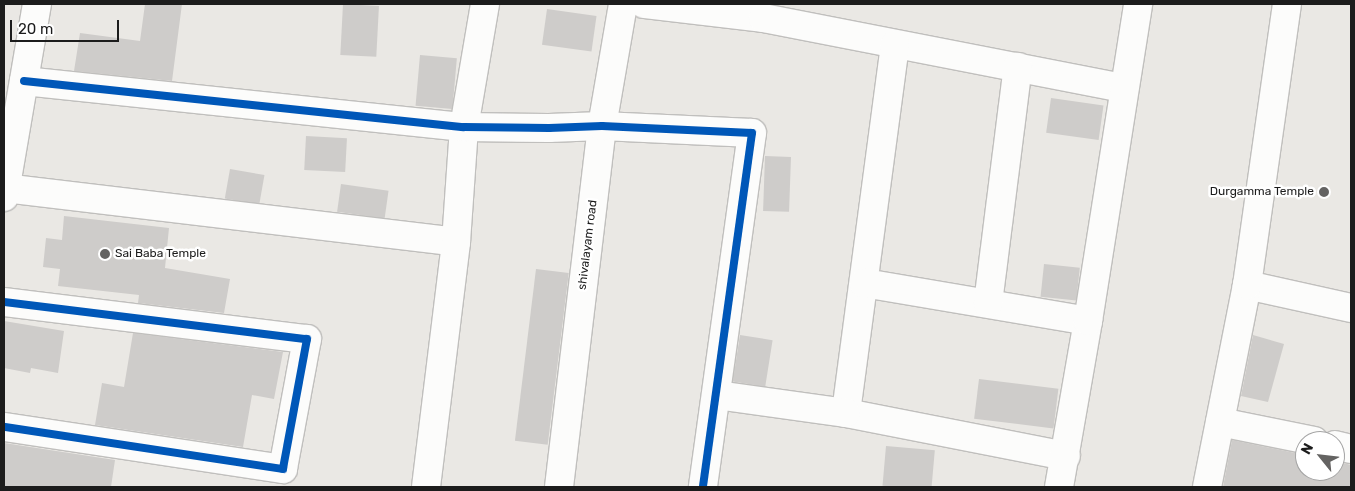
<!DOCTYPE html>
<style>
body{margin:0}
#map{position:relative;width:1355px;height:491px;overflow:hidden;background:#eae8e4;font-family:Rubik,sans-serif}
div>[style]{position:absolute}
[style*='--x']{left:calc(var(--x)*1px);top:calc(var(--y)*1px);width:calc(var(--w)*1px);rotate:calc(var(--a)*1deg)}
.building>*{inset:0;background:#ceccca;transform-origin:0 0}
.roads{filter:drop-shadow(1px 0 #c0bfbd) drop-shadow(-1px 0 #c0bfbd) drop-shadow(0 1px #c0bfbd) drop-shadow(0 -1px #c0bfbd)}
.minor>*{height:28px;margin:-14px;padding:0 14px;transform-origin:14px;border-radius:14px;background:#fcfcfb}
.cycleway>*{height:8px;margin:-4px;padding:0 4px;transform-origin:4px;border-radius:4px;background:#0057b8}
.dots>*{width:14px;height:14px;translate:-50% -50%;box-sizing:border-box;border:2px solid #fff;border-radius:50%}
span{translate:-50% -50%;white-space:nowrap;text-align:center;line-height:1.15;-webkit-text-stroke:5px #fff;paint-order:stroke}
.poi-label{font-size:12px;color:#1c1c1c}
.right{translate:-100% -50%;text-align:right}
.left{translate:0 -50%;text-align:left}
.street-label{font-size:12px;color:#1c1c1c}
.frame{position:absolute;inset:0;border:5px solid #1c1c1c;pointer-events:none}
.north{position:absolute;left:1295px;top:431px;width:50px;height:50px;box-sizing:border-box;background:#fff;border:1px solid #a4a4a4;border-radius:50%;rotate:299deg;font-size:14px;font-weight:700;line-height:20px;text-align:center;color:#1c1c1c}
.north::after{content:'';display:block;margin:auto;width:18px;height:22px;background:#646362;clip-path:polygon(50% 0,100% 100%,50% 72%,0 100%)}
.scale{position:absolute;left:10px;top:20px;width:109px;height:22px;box-sizing:border-box;border:2px solid #1c1c1c;border-top:0;padding-left:6px;font-size:15px;line-height:18px;white-space:nowrap;color:#1c1c1c;-webkit-text-stroke:4px #fff;paint-order:stroke}
</style>
<div id="map">
<div class="building">
<i style="clip-path:polygon(145px 4px,182px 4px,172px 81px,74px 71px,80px 33px,140px 41px)"></i>
<i style="left:343px;top:4px;width:36px;height:51px;rotate:3deg"></i>
<i style="left:547px;top:9px;width:50px;height:36px;rotate:8deg"></i>
<i style="left:420px;top:55px;width:37px;height:51px;rotate:5deg"></i>
<i style="left:1051px;top:98px;width:53px;height:35px;rotate:8deg"></i>
<i style="left:306px;top:136px;width:41px;height:34px;rotate:3deg"></i>
<i style="left:765px;top:156px;width:26px;height:55px;rotate:2deg"></i>
<i style="left:230px;top:169px;width:35px;height:30px;rotate:10deg"></i>
<i style="left:341px;top:184px;width:48px;height:28px;rotate:8deg"></i>
<i style="clip-path:polygon(64px 216px,169px 228px,165px 268px,230px 279px,224px 313px,138px 303px,139px 295px,58px 286px,60px 269px,43px 267px,46px 238px,62px 240px)"></i>
<i style="left:1044px;top:264px;width:36px;height:33px;rotate:6deg"></i>
<i style="left:536px;top:269px;width:33px;height:173px;rotate:7deg"></i>
<i style="clip-path:polygon(4px 321px,64px 331px,58px 373px,31px 368px,30px 373px,4px 368px)"></i>
<i style="clip-path:polygon(133px 333px,283px 352px,274px 399px,252px 395px,243px 447px,95px 425px,102px 383px,124px 387px)"></i>
<i style="left:740px;top:335px;width:33px;height:47px;rotate:9deg"></i>
<i style="clip-path:polygon(1253px 335px,1284px 344px,1268px 402px,1241px 396px)"></i>
<i style="left:979px;top:379px;width:80px;height:40px;rotate:7deg"></i>
<i style="clip-path:polygon(1232px 440px,1305px 455px,1305px 471px,1335px 471px,1335px 461px,1351px 465px,1351px 487px,1223px 487px)"></i>
<i style="clip-path:polygon(4px 443px,115px 460px,111px 487px,4px 487px)"></i>
<i style="left:886px;top:446px;width:49px;height:40px;rotate:5deg"></i>
</div>
<div class="roads">
<div class="minor">
<i style="--x:644;--y:4;--w:120;--a:6.7"></i>
<i style="--x:763;--y:18;--w:368;--a:11"></i>
<i style="--x:895;--y:45;--w:371;--a:97.6"></i>
<i style="--x:846;--y:413;--w:224;--a:11.1"></i>
<i style="--x:24;--y:81;--w:442;--a:6"></i>
<i style="--x:464;--y:127;--w:85;--a:0.7"></i>
<i style="--x:549;--y:128;--w:53;--a:-2.2"></i>
<i style="--x:602;--y:126;--w:150;--a:2.7"></i>
<i style="--x:752;--y:133;--w:357;--a:97.9"></i>
<i style="--x:5;--y:188;--w:454;--a:6.8"></i>
<i style="--x:4;--y:197;--w:196;--a:-80.3"></i>
<i style="--x:864;--y:283;--w:227;--a:9.6"></i>
<i style="--x:1247;--y:285;--w:107;--a:12.5"></i>
<i style="--x:4;--y:302;--w:305;--a:7"></i>
<i style="--x:307;--y:339;--w:132;--a:100.5"></i>
<i style="--x:283;--y:469;--w:282;--a:-171.4"></i>
<i style="--x:988;--y:303;--w:238;--a:-82.8"></i>
<i style="--x:717;--y:395;--w:130;--a:7.9"></i>
<i style="--x:1220;--y:422;--w:96;--a:11.4"></i>
<i style="--x:1335;--y:445;--w:16;--a:14"></i>
<i style="--x:426;--y:487;--w:247;--a:-83"></i>
<i style="--x:456;--y:242;--w:115;--a:-86"></i>
<i style="--x:464;--y:127;--w:125;--a:-80.3"></i>
<i style="--x:559;--y:487;--w:364;--a:-83.2"></i>
<i style="--x:602;--y:126;--w:124;--a:-80.2"></i>
<i style="--x:1059;--y:487;--w:169;--a:-80.1"></i>
<i style="--x:1088;--y:321;--w:321;--a:-81"></i>
<i style="--x:1207;--y:487;--w:206;--a:-78.8"></i>
<i style="--x:1247;--y:285;--w:284;--a:-81.9"></i>
</div>
</div>
<div class="cycleway">
<i style="--x:24;--y:81;--w:442;--a:6"></i>
<i style="--x:464;--y:127;--w:85;--a:0.7"></i>
<i style="--x:549;--y:128;--w:53;--a:-2.2"></i>
<i style="--x:602;--y:126;--w:150;--a:2.7"></i>
<i style="--x:752;--y:133;--w:357;--a:97.9"></i>
<i style="--x:4;--y:302;--w:305;--a:7"></i>
<i style="--x:307;--y:339;--w:132;--a:100.5"></i>
<i style="--x:283;--y:469;--w:282;--a:-171.4"></i>
</div>
<div class="dots">
<i style="left:1324px;top:192px;background:#646362"></i>
<i style="left:105px;top:254px;background:#646362"></i>
</div>
<div class="poi-label">
<span class="right" style="left:1314px;top:192px">Durgamma Temple</span>
<span class="left" style="left:115px;top:254px">Sai Baba Temple</span>
</div>
<div class="street-label">
<span style="left:588px;top:245px;rotate:-83deg">shivalayam road</span>
</div>
<div class="frame"></div>
<div class="north">N</div>
<div class="scale">20 m</div>
</div>
